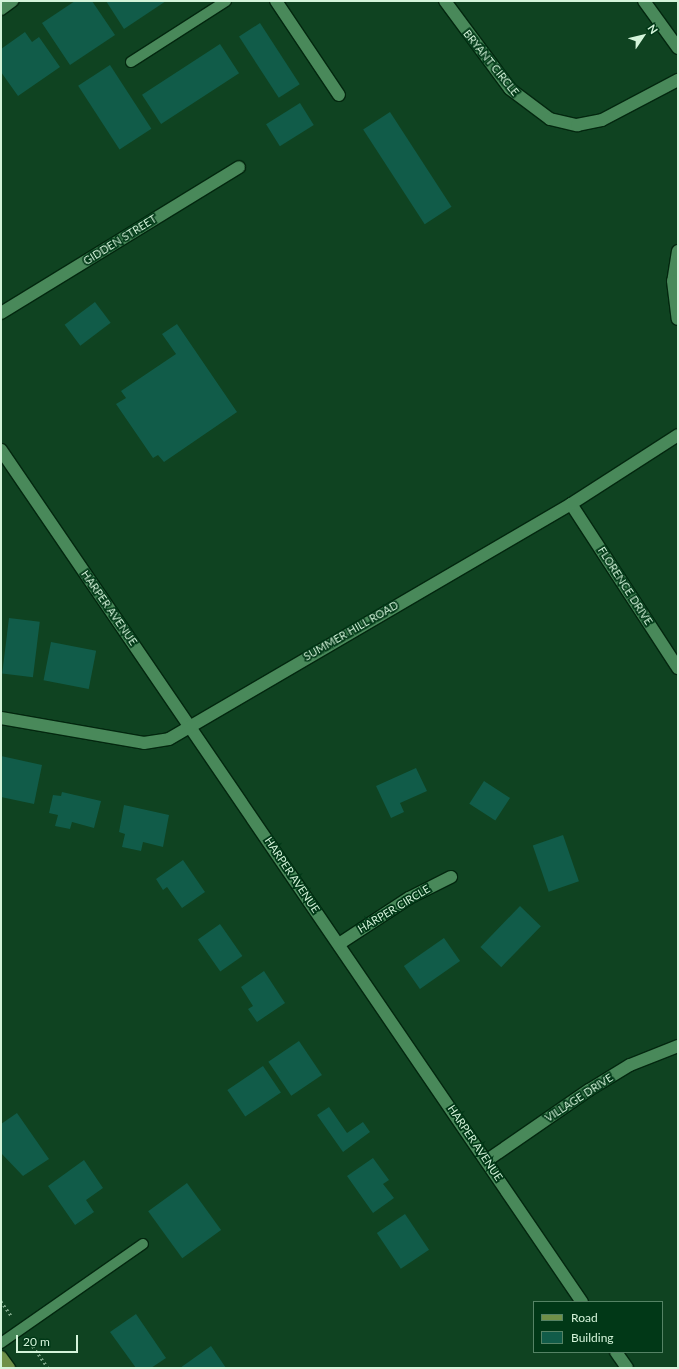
<!DOCTYPE html>
<style>
body{margin:0}
#map{position:relative;width:679px;height:1369px;overflow:hidden;background:#0f4321;font-family:Lato,sans-serif}
div>[style]{position:absolute}
[style*='--x']{left:calc(var(--x)*1px);top:calc(var(--y)*1px);width:calc(var(--w)*1px);rotate:calc(var(--a)*1deg)}
.building>*{inset:0;background:#115c49;transform-origin:0 0}
.path>*{height:2.5px;margin-top:-1.25px;transform-origin:0;background:repeating-linear-gradient(90deg,#78a183 0 2px,transparent 0 5px)}
.roads{filter:drop-shadow(1px 0 #03270f) drop-shadow(-1px 0 #03270f) drop-shadow(0 1px #03270f) drop-shadow(0 -1px #03270f)}
.lane>*{height:10px;margin:-5px;padding:0 5px;transform-origin:5px;border-radius:5px;background:#49895a}
.street>*{height:12px;margin:-6px;padding:0 6px;transform-origin:6px;border-radius:6px;background:#49895a}
.secondary>*{height:12px;margin:-6px;padding:0 6px;transform-origin:6px;border-radius:6px;background:#6f9048}
span{translate:-50% -50%;white-space:nowrap;text-align:center;line-height:1.15;-webkit-text-stroke:3.5px #013817;paint-order:stroke}
.street-label{font-size:11px;color:#d4f4da}
.frame{position:absolute;inset:0;border:2px solid #d4f4da;pointer-events:none}
.legend{position:absolute;left:533px;top:1301px;width:130px;height:52px;box-sizing:border-box;background:#013817;border:1px solid #558365;margin:0;padding:5px 7px;list-style:none;font-size:12px;color:#d4f4da}
.legend li{display:flex;align-items:center;gap:8px;height:20px}
.legend b{width:20px;border:1px solid #558365}
.north{position:absolute;left:623px;top:16px;width:40px;height:40px;-webkit-text-stroke:3px #013817;paint-order:stroke;rotate:55deg;font-size:11px;font-weight:700;line-height:16px;text-align:center;color:#d4f4da}
.north::after{content:'';display:block;margin:auto;width:14px;height:18px;background:#d4f4da;clip-path:polygon(50% 0,100% 100%,50% 72%,0 100%)}
.scale{position:absolute;left:16px;top:1335px;width:62px;height:18px;box-sizing:border-box;border:2px solid #d4f4da;border-top:0;padding-left:5px;font-size:12px;line-height:14px;white-space:nowrap;color:#d4f4da;-webkit-text-stroke:3px #013817;paint-order:stroke}
</style>
<div id="map">
<div class="building">
<i style="clip-path:polygon(75px 1px,92px 1px,115px 35px,70px 65px,42px 23px)"></i>
<i style="clip-path:polygon(106px 1px,166px 1px,124px 29px)"></i>
<i style="left:260px;top:23px;width:73px;height:25px;rotate:57deg"></i>
<i style="clip-path:polygon(25px 32px,32px 42px,39px 37px,60px 67px,18px 96px,1px 72px,1px 49px)"></i>
<i style="left:220px;top:44px;width:35px;height:93px;rotate:57deg"></i>
<i style="left:110px;top:65px;width:76px;height:38px;rotate:57deg"></i>
<i style="left:300px;top:103px;width:26px;height:40px;rotate:58deg"></i>
<i style="left:390px;top:112px;width:113px;height:32px;rotate:57deg"></i>
<i style="left:95px;top:302px;width:26px;height:38px;rotate:53deg"></i>
<i style="clip-path:polygon(177px 324px,237px 412px,164px 462px,158px 455px,153px 458px,116px 404px,126px 398px,121px 391px,176px 354px,162px 334px)"></i>
<i style="left:9px;top:618px;width:31px;height:56px;rotate:7deg"></i>
<i style="left:51px;top:642px;width:46px;height:39px;rotate:11deg"></i>
<i style="clip-path:polygon(1px 756px,42px 765px,34px 804px,1px 797px)"></i>
<i style="clip-path:polygon(416px 768px,427px 791px,400px 803px,404px 812px,391px 818px,376px 786px)"></i>
<i style="left:484px;top:781px;width:31px;height:27px;rotate:33deg"></i>
<i style="clip-path:polygon(62px 792px,101px 801px,94px 828px,72px 822px,70px 829px,55px 826px,58px 815px,49px 813px,53px 795px,61px 796px)"></i>
<i style="clip-path:polygon(124px 805px,169px 815px,163px 847px,143px 842px,141px 851px,122px 847px,125px 834px,119px 832px)"></i>
<i style="left:563px;top:835px;width:49px;height:32px;rotate:71deg"></i>
<i style="clip-path:polygon(183px 860px,205px 892px,182px 908px,167px 887px,163px 890px,156px 879px)"></i>
<i style="left:520px;top:906px;width:29px;height:57px;rotate:44deg"></i>
<i style="left:220px;top:924px;width:39px;height:27px;rotate:55deg"></i>
<i style="left:444px;top:938px;width:28px;height:49px;rotate:55deg"></i>
<i style="clip-path:polygon(264px 971px,285px 1003px,257px 1022px,248px 1009px,253px 1006px,241px 987px)"></i>
<i style="left:299px;top:1041px;width:41px;height:37px;rotate:56deg"></i>
<i style="left:263px;top:1066px;width:32px;height:43px;rotate:56deg"></i>
<i style="clip-path:polygon(329px 1107px,347px 1133px,363px 1122px,370px 1132px,343px 1152px,317px 1115px)"></i>
<i style="clip-path:polygon(17px 1113px,49px 1159px,23px 1176px,1px 1153px,1px 1124px)"></i>
<i style="clip-path:polygon(373px 1158px,389px 1180px,383px 1184px,394px 1198px,373px 1213px,347px 1176px)"></i>
<i style="clip-path:polygon(84px 1160px,103px 1188px,86px 1200px,94px 1212px,75px 1225px,48px 1186px)"></i>
<i style="left:187px;top:1183px;width:58px;height:48px;rotate:54deg"></i>
<i style="left:405px;top:1214px;width:43px;height:34px;rotate:56deg"></i>
<i style="clip-path:polygon(136px 1314px,166px 1358px,151px 1368px,136px 1368px,110px 1332px)"></i>
<i style="clip-path:polygon(211px 1346px,226px 1368px,180px 1368px)"></i>
</div>
<div class="path">
<i style="--x:1;--y:1301;--w:19;--a:55"></i>
<i style="--x:30;--y:1342;--w:32;--a:55"></i>
</div>
<div class="roads">
<div class="lane">
<i style="--x:131;--y:62;--w:113;--a:-32.7"></i>
<i style="--x:1;--y:1343;--w:173;--a:-34.9"></i>
</div>
<div class="street">
<i style="--x:276;--y:1;--w:113;--a:56.2"></i>
<i style="--x:445;--y:1;--w:109;--a:53.5"></i>
<i style="--x:510;--y:89;--w:50;--a:36.9"></i>
<i style="--x:550;--y:119;--w:28;--a:13"></i>
<i style="--x:577;--y:125;--w:25;--a:-11"></i>
<i style="--x:602;--y:120;--w:86;--a:-27.8"></i>
<i style="--x:644;--y:1;--w:58;--a:54.1"></i>
<i style="--x:1;--y:9;--w:14;--a:-36"></i>
<i style="--x:678;--y:251;--w:30;--a:99"></i>
<i style="--x:673;--y:281;--w:38;--a:83"></i>
<i style="--x:1;--y:313;--w:279;--a:-31.5"></i>
<i style="--x:1;--y:450;--w:1031;--a:55.71"></i>
<i style="--x:571;--y:504;--w:196;--a:56.9"></i>
<i style="--x:1;--y:718;--w:145;--a:9.9"></i>
<i style="--x:144;--y:743;--w:25;--a:-9"></i>
<i style="--x:169;--y:739;--w:466;--a:-30.3"></i>
<i style="--x:571;--y:504;--w:127;--a:-32.8"></i>
<i style="--x:339;--y:944;--w:84;--a:-33.3"></i>
<i style="--x:409;--y:898;--w:47;--a:-26.6"></i>
<i style="--x:486;--y:1161;--w:125;--a:-34.6"></i>
<i style="--x:589;--y:1090;--w:48;--a:-31.4"></i>
<i style="--x:630;--y:1065;--w:52;--a:-21.6"></i>
<i style="--x:616;--y:1352;--w:19;--a:55"></i>
</div>
<div class="secondary">
<i style="--x:1;--y:1357;--w:14;--a:54"></i>
</div>
</div>
<div class="street-label">
<span style="left:491px;top:63px;rotate:51deg">BRYANT CIRCLE</span>
<span style="left:120px;top:240px;rotate:-32deg">GIDDEN STREET</span>
<span style="left:625px;top:586px;rotate:57deg">FLORENCE DRIVE</span>
<span style="left:109px;top:608px;rotate:55deg">HARPER AVENUE</span>
<span style="left:351px;top:631px;rotate:-30deg">SUMMER HILL ROAD</span>
<span style="left:292px;top:875px;rotate:56deg">HARPER AVENUE</span>
<span style="left:394px;top:909px;rotate:-31deg">HARPER CIRCLE</span>
<span style="left:579px;top:1098px;rotate:-33deg">VILLAGE DRIVE</span>
<span style="left:475px;top:1143px;rotate:56deg">HARPER AVENUE</span>
</div>
<div class="frame"></div>
<ul class="legend">
<li><b style="height:5px;background:#6f9048"></b>Road</li>
<li><b style="height:11px;background:#115c49"></b>Building</li>
</ul>
<div class="north">N</div>
<div class="scale">20 m</div>
</div>
